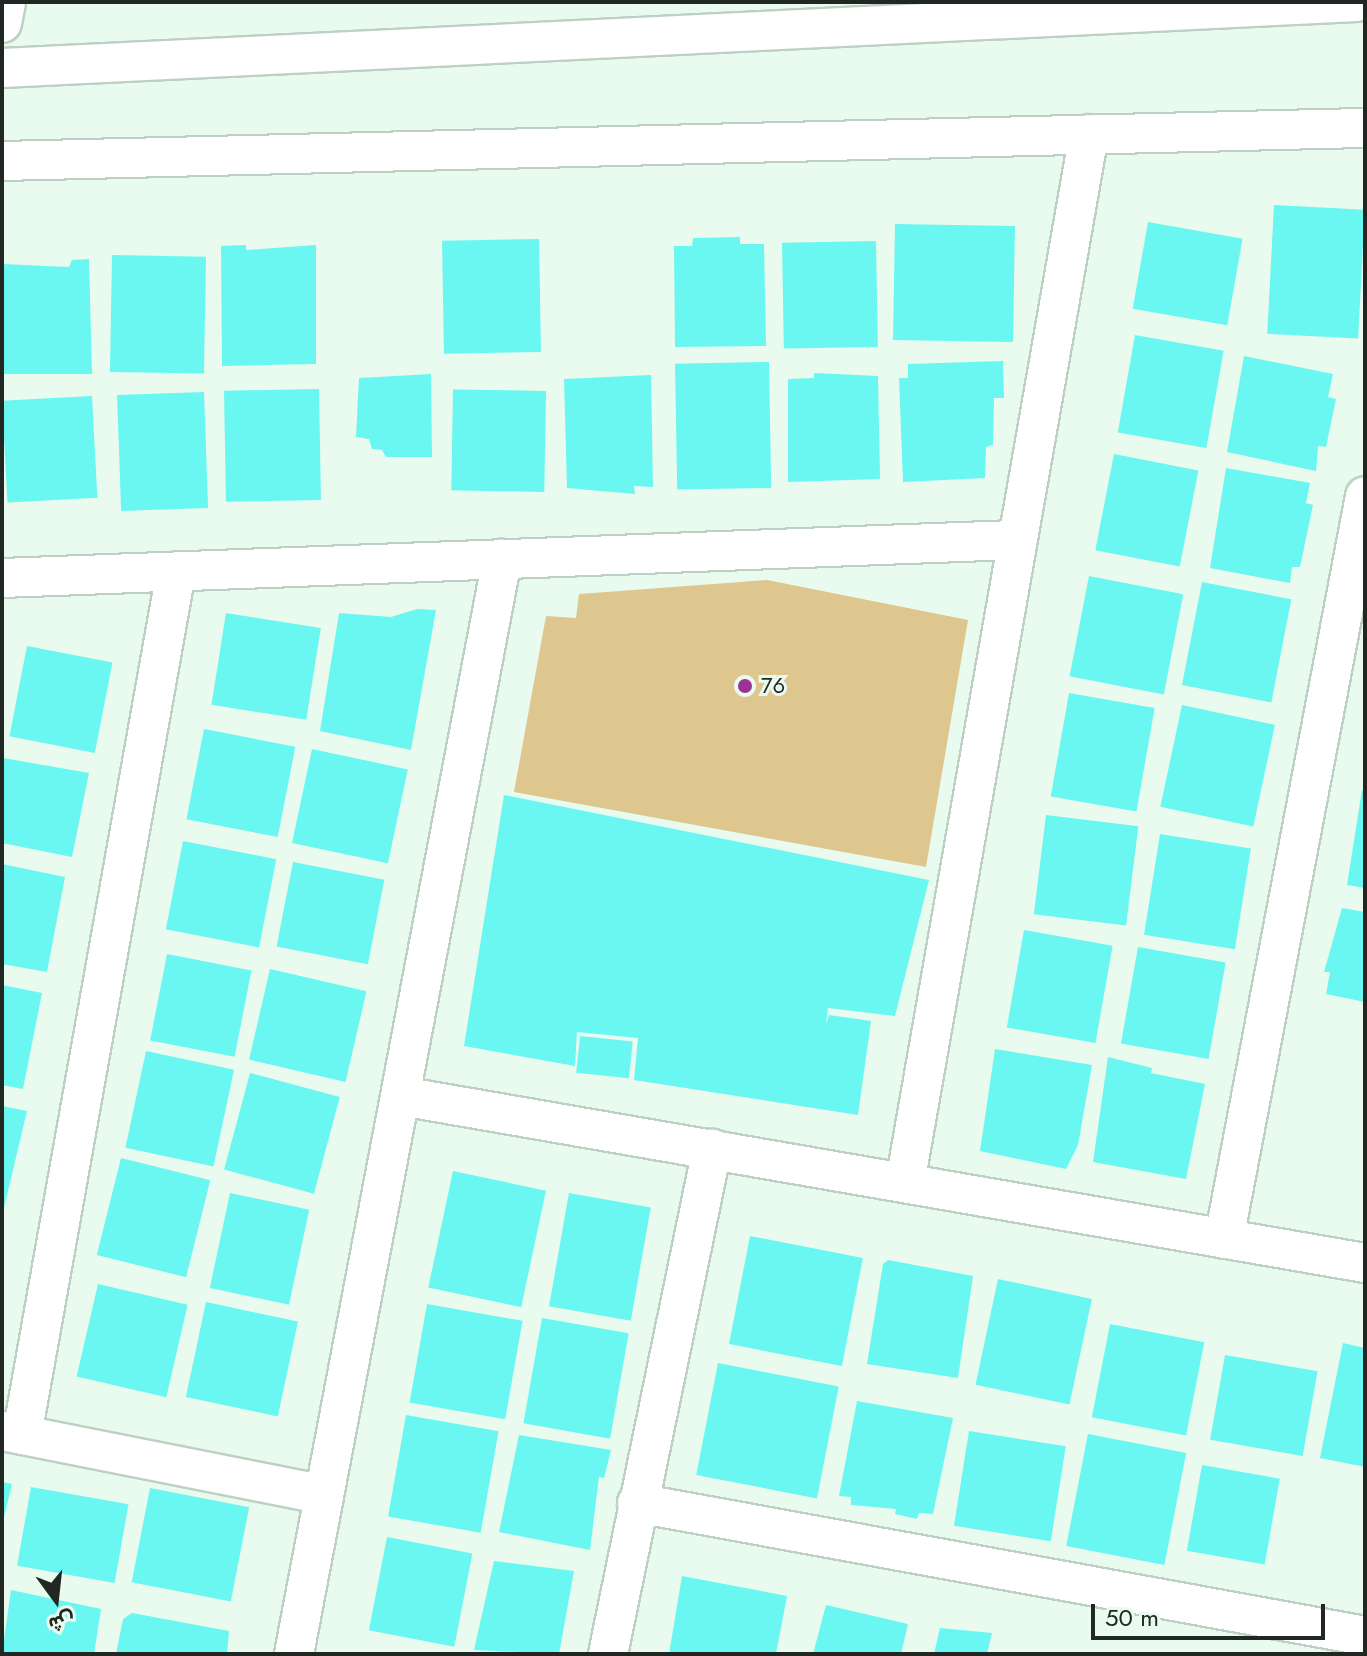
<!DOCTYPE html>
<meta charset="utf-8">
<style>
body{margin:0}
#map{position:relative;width:1367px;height:1656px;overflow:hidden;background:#e8fbee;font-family:Jost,Vazirmatn,sans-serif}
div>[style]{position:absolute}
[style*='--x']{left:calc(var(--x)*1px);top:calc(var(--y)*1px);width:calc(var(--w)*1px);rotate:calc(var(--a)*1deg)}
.green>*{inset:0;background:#dec68f}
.building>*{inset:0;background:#6af7f1;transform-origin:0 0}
.roads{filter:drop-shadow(2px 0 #bed0c4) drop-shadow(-2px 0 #bed0c4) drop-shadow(0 2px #bed0c4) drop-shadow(0 -2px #bed0c4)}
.minor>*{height:38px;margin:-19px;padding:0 19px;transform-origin:19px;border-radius:19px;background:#fff}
.dots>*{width:22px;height:22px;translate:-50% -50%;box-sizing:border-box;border:4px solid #e8fbee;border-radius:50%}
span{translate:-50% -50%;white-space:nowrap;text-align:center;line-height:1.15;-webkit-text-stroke:6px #e8fbee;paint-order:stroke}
.poi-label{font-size:22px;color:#212823}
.left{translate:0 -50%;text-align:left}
.frame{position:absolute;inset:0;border:4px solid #212823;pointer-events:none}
.north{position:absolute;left:16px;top:1560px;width:80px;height:80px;-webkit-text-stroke:6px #e8fbee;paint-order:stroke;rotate:165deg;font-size:22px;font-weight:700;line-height:32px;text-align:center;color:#212823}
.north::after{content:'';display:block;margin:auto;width:28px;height:36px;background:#212823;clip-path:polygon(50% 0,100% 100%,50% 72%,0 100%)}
.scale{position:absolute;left:1091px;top:1604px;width:234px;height:36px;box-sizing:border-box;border:4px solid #212823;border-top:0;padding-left:10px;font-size:24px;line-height:28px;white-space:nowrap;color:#212823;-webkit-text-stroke:6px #e8fbee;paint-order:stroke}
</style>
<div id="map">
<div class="green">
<i style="clip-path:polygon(767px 580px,968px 620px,926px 867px,514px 792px,546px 616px,576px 618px,579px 594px)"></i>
</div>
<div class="building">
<i style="left:1274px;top:205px;width:91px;height:129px;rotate:3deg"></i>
<i style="left:1148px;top:222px;width:96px;height:88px;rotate:10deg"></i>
<i style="left:1015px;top:226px;width:116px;height:120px;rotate:91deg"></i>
<i style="clip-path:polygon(740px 237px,740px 244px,764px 244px,766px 346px,675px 347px,674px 246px,692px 246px,693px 238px)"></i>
<i style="left:539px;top:239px;width:113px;height:97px;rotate:89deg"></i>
<i style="left:876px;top:241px;width:106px;height:94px;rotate:89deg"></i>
<i style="clip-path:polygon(246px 245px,246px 250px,316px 245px,316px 364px,222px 366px,221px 246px)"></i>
<i style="left:112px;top:255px;width:94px;height:117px;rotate:1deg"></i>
<i style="clip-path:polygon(89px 259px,92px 374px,2px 374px,2px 264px,69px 267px,72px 260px)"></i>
<i style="left:1135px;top:335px;width:90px;height:99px;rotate:10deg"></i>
<i style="clip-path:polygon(1244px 356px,1333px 374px,1328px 397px,1336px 399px,1326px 447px,1318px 446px,1316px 471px,1227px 452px)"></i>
<i style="clip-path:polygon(1003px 361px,1004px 398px,994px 398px,993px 445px,986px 447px,985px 478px,903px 482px,899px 378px,908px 378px,908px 364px)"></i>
<i style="left:769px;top:362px;width:126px;height:94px;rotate:89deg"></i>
<i style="clip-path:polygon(814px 373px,878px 376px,880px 479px,788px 482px,788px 379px,814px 378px)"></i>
<i style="clip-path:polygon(431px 374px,432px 457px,386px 457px,382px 450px,372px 449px,369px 439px,356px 437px,359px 378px)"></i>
<i style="clip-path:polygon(651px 375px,653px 487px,634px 486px,635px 494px,567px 488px,564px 379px)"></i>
<i style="left:319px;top:389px;width:111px;height:95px;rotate:89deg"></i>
<i style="left:546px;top:391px;width:101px;height:93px;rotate:91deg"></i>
<i style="left:204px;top:392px;width:116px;height:87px;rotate:88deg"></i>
<i style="left:92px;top:396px;width:102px;height:90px;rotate:87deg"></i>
<i style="left:1114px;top:454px;width:86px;height:98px;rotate:11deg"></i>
<i style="clip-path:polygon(1226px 468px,1310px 483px,1306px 503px,1313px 505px,1300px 567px,1292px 567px,1290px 583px,1210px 568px)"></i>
<i style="left:1089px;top:576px;width:96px;height:102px;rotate:11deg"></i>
<i style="left:1202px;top:582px;width:91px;height:105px;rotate:11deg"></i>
<i style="clip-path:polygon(417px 609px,436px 610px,411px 750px,320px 731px,339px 613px,391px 617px)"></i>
<i style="left:226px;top:613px;width:96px;height:93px;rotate:9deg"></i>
<i style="left:27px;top:646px;width:87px;height:92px;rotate:11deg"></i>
<i style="left:1069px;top:693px;width:87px;height:105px;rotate:10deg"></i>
<i style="left:1182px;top:705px;width:95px;height:104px;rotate:12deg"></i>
<i style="left:204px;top:729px;width:93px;height:92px;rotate:11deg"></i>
<i style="left:312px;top:749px;width:98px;height:96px;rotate:12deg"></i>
<i style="clip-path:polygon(3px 758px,89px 773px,72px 857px,2px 843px)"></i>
<i style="clip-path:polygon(1362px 790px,1365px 791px,1365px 888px,1347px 885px)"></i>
<i style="clip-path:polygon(504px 795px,929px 880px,895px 1016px,828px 1008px,826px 1024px,829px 1015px,871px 1021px,858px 1115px,634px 1080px,638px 1038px,577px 1032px,575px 1066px,464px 1046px)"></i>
<i style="left:1046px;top:815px;width:93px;height:100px;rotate:7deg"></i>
<i style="left:1160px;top:834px;width:92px;height:102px;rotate:9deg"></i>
<i style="left:183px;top:841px;width:95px;height:90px;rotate:11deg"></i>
<i style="left:293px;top:862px;width:93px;height:86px;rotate:11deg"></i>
<i style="clip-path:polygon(2px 864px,65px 877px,47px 972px,2px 964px)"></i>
<i style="clip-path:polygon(1342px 908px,1365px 912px,1365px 1002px,1326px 994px,1330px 972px,1324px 972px)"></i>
<i style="left:1024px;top:930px;width:90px;height:99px;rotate:10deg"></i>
<i style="left:1138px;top:947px;width:89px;height:98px;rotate:10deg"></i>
<i style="left:167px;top:954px;width:86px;height:88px;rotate:11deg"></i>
<i style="left:270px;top:969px;width:99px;height:93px;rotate:13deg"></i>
<i style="clip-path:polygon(2px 985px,42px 993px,23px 1089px,2px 1085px)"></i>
<i style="left:580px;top:1036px;width:53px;height:37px;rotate:6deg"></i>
<i style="clip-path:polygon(995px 1049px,1092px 1065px,1078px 1145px,1066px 1169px,980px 1151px)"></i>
<i style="left:146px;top:1051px;width:90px;height:99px;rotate:12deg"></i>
<i style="clip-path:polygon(1108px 1057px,1152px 1068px,1151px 1073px,1205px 1084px,1186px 1179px,1093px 1162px)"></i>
<i style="left:250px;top:1073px;width:93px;height:100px;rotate:15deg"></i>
<i style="clip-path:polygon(2px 1106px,27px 1111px,4px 1208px,2px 1207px)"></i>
<i style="left:121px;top:1158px;width:92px;height:100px;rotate:14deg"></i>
<i style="left:453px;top:1171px;width:95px;height:119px;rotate:12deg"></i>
<i style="left:230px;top:1193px;width:81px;height:97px;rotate:12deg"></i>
<i style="left:569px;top:1193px;width:83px;height:115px;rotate:10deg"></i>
<i style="left:750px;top:1236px;width:115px;height:110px;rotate:11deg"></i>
<i style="clip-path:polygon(888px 1260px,973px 1276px,958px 1378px,867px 1364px,883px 1264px)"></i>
<i style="left:998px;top:1279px;width:96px;height:108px;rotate:12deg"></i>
<i style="left:98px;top:1284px;width:92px;height:95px;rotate:13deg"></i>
<i style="left:206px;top:1302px;width:94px;height:97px;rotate:12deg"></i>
<i style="left:427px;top:1304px;width:97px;height:100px;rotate:10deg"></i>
<i style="left:542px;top:1318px;width:88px;height:107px;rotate:10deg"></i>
<i style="left:1110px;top:1324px;width:96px;height:95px;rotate:11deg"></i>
<i style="clip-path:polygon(1343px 1343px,1365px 1348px,1365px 1467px,1320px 1458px)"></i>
<i style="left:1225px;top:1355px;width:94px;height:86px;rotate:10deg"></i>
<i style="left:718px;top:1363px;width:123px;height:114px;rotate:11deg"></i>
<i style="clip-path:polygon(857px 1401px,953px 1418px,933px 1514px,919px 1513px,917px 1519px,895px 1514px,896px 1509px,851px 1505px,851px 1497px,839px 1496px)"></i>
<i style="left:406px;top:1415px;width:94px;height:103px;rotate:10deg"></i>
<i style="left:969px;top:1431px;width:98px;height:96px;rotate:9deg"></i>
<i style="left:1088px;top:1434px;width:100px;height:114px;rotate:11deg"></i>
<i style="clip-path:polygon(519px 1435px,611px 1450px,604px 1478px,599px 1477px,590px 1550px,499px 1532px)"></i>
<i style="left:1202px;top:1465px;width:79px;height:87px;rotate:10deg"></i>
<i style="clip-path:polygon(2px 1482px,12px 1484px,3px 1521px,2px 1520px)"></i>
<i style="left:31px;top:1487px;width:99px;height:80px;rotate:10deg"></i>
<i style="left:150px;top:1488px;width:101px;height:96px;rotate:11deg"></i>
<i style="left:387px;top:1537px;width:87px;height:95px;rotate:11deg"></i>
<i style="clip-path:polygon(494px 1561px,574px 1571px,559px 1654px,474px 1650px)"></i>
<i style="clip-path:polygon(682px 1576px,787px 1596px,776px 1654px,669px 1654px)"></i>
<i style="clip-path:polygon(11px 1590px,101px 1609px,94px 1654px,2px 1654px)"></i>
<i style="clip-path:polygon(826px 1605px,908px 1624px,901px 1654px,813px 1654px)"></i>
<i style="clip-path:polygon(132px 1613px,229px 1631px,227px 1654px,116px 1654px,123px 1619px)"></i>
<i style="clip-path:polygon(940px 1628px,992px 1633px,987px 1654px,934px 1654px)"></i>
</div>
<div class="roads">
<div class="minor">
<i style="--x:2;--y:23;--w:21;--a:-79"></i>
<i style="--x:2;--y:68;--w:1356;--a:-2.79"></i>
<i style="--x:2;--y:161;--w:1363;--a:-1.39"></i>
<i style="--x:2;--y:578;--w:1015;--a:-2.15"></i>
<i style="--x:401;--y:1096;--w:978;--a:9.83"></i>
<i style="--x:905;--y:1183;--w:1065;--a:-80.05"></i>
<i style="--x:1224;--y:1239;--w:756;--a:-79.25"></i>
<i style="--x:2;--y:1431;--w:328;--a:11.2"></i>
<i style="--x:22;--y:1435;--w:877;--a:-79.88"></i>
<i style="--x:637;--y:1503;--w:740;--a:10.35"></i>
<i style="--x:294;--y:1654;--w:1115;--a:-79.24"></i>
<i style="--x:608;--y:1654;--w:516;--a:-78.36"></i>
</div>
</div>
<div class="dots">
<i style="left:745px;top:686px;background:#9b3294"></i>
</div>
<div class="poi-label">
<span class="left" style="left:761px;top:686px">76</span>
</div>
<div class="frame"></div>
<div class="north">ش</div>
<div class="scale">50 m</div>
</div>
